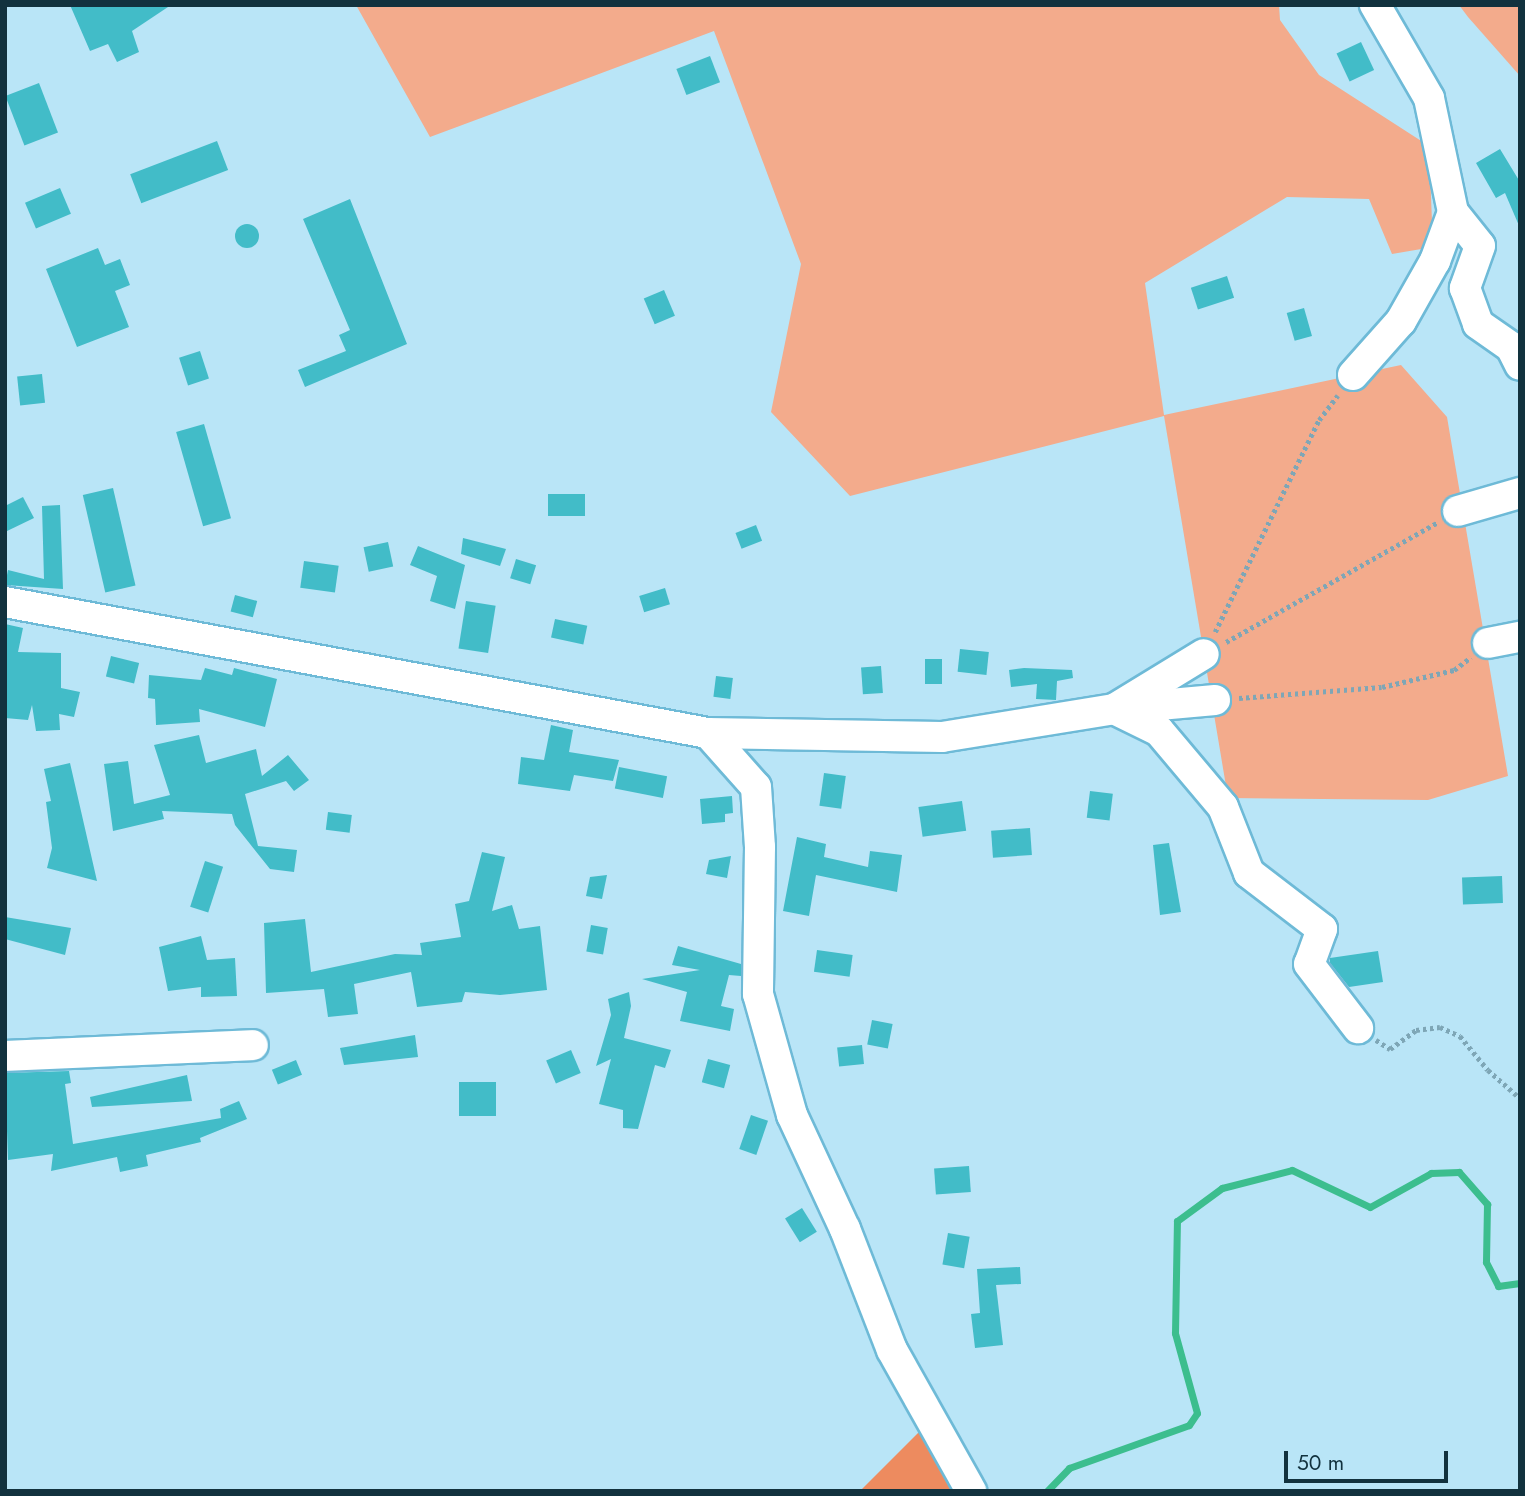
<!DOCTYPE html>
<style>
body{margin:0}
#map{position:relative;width:1525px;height:1496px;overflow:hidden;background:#b9e5f7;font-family:Jost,sans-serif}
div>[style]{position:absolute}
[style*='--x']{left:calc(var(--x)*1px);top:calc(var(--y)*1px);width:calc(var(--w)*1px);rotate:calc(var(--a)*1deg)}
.green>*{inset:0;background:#f3ab8c}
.forest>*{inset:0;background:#ed8b5f}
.stream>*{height:7px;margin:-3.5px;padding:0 3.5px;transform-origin:3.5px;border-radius:3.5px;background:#3cbe8e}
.building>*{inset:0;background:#42bcc8;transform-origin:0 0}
.round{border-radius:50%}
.path>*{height:4.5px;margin-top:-2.25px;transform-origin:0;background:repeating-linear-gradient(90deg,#7ea6b6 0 3.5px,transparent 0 7px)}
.roads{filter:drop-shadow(2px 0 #6ebad7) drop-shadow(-2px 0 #6ebad7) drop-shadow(0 2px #6ebad7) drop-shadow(0 -2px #6ebad7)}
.minor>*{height:30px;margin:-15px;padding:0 15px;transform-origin:15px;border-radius:15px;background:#fff}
span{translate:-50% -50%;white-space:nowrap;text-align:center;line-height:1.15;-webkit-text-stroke:7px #b9e5f7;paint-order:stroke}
.frame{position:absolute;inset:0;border:7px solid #12323e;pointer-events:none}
.scale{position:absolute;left:1284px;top:1451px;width:164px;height:32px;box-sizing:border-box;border:4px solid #12323e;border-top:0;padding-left:9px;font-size:21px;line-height:24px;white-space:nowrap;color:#12323e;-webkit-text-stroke:5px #b9e5f7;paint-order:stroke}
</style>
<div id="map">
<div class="green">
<i style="clip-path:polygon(356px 5px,1279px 5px,1280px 20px,1319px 75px,1429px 146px,1433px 247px,1392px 254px,1369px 199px,1287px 197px,1145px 283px,1164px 415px,1401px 365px,1447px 417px,1508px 776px,1428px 800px,1228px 798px,1164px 416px,850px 496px,771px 412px,801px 264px,714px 31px,430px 137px)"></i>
<i style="clip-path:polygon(1459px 5px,1520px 5px,1520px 76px,1468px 17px)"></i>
</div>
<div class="forest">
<i style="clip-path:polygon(922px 1429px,957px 1491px,862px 1491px,862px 1489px)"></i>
</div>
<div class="stream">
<i style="--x:1047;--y:1491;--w:32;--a:-46"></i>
<i style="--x:1069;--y:1468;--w:127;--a:-19.7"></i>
<i style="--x:1189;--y:1425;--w:14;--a:-56"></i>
<i style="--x:1197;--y:1413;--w:83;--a:-105.4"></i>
<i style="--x:1175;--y:1333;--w:112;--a:-89"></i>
<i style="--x:1177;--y:1221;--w:56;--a:-36.3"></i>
<i style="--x:1222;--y:1188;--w:72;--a:-14.4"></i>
<i style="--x:1292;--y:1170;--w:86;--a:25.4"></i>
<i style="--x:1370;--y:1207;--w:70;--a:-29.1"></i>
<i style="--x:1431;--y:1173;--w:28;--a:-2"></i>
<i style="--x:1459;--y:1172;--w:43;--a:48.8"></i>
<i style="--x:1487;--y:1204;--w:58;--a:91"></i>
<i style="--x:1486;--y:1262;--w:27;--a:63"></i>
<i style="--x:1498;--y:1286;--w:22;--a:-8"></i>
</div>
<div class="building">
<i style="clip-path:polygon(70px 5px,171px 5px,132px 31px,139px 52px,117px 62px,108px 44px,90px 51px)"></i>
<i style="left:1361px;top:42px;width:31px;height:27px;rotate:65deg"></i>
<i style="left:710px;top:56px;width:28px;height:36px;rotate:69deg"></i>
<i style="left:39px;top:83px;width:53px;height:36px;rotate:69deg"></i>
<i style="left:217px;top:141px;width:31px;height:93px;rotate:69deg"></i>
<i style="clip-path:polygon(1500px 149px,1520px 182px,1520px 228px,1505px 193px,1496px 198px,1476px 163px)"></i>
<i style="left:60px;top:188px;width:28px;height:38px;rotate:67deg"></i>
<i style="clip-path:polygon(350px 199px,407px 344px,305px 387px,298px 370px,346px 351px,339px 335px,350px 330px,303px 219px)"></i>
<i class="round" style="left:235px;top:224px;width:24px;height:24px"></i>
<i style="clip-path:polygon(98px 248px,105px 265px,120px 259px,130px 285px,115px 291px,129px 327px,77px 347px,46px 269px)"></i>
<i style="left:1227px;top:276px;width:23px;height:38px;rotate:72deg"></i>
<i style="left:664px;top:290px;width:28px;height:22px;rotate:67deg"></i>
<i style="left:1304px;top:308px;width:29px;height:18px;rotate:74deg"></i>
<i style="left:200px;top:351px;width:29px;height:22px;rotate:72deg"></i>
<i style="left:42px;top:374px;width:29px;height:25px;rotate:84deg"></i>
<i style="left:204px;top:424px;width:98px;height:29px;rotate:74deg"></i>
<i style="left:113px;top:488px;width:100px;height:31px;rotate:77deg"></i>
<i style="left:585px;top:494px;width:22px;height:37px;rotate:90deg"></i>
<i style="clip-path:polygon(23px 497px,34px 518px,5px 532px,5px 506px)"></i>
<i style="clip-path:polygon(60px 505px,63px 589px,5px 585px,8px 570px,44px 579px,42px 506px)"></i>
<i style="left:756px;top:525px;width:17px;height:22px;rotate:69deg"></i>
<i style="clip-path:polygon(463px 538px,506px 549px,500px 566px,461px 554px)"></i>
<i style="left:388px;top:542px;width:25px;height:25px;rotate:78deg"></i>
<i style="clip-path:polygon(418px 546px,465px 565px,455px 609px,430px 601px,437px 576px,410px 565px)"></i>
<i style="left:516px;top:559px;width:21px;height:20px;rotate:17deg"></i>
<i style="left:304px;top:561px;width:35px;height:27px;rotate:8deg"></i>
<i style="left:665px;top:588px;width:17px;height:27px;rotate:73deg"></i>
<i style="left:235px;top:595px;width:23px;height:17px;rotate:15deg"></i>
<i style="left:466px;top:601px;width:30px;height:48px;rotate:9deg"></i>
<i style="left:555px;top:619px;width:33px;height:19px;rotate:12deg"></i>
<i style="clip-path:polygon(5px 624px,23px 628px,18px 652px,61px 653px,61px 688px,80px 692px,74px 717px,59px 714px,60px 730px,36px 731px,32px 705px,28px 720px,5px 718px)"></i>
<i style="left:960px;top:649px;width:29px;height:23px;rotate:6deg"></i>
<i style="left:111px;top:656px;width:29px;height:21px;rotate:14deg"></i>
<i style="left:925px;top:659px;width:17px;height:25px"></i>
<i style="left:881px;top:666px;width:27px;height:20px;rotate:86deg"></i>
<i style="clip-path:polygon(205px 668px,232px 675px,234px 668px,277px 679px,265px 727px,199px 709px,200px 722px,156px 725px,155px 699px,148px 698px,149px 675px,201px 680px)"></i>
<i style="clip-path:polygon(1024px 668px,1072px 670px,1073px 678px,1057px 681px,1056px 700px,1036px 699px,1037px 684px,1011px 687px,1009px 670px)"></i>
<i style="left:716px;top:676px;width:17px;height:21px;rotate:7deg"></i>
<i style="clip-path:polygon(551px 725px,573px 730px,569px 752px,619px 760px,613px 781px,574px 775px,570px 791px,518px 784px,521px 757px,544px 760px)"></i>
<i style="clip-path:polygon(199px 735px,206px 763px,256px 749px,262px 776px,288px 755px,309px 780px,294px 791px,286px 781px,245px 794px,258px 846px,297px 850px,294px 872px,270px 869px,235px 825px,232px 814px,162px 811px,164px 819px,113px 831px,104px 764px,128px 761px,134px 804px,170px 795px,154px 745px)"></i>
<i style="clip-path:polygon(70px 763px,97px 881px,47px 868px,52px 848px,46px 802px,51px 801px,44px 769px)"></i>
<i style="left:619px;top:767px;width:49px;height:22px;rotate:11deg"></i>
<i style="left:824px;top:773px;width:22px;height:33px;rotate:8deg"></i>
<i style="left:1090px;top:791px;width:23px;height:27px;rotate:7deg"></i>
<i style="clip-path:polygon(732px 796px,733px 813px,725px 814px,725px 822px,702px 824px,700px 799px)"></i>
<i style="left:962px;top:801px;width:30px;height:44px;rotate:82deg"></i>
<i style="left:328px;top:812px;width:24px;height:18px;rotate:7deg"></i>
<i style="left:1030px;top:828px;width:27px;height:39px;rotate:86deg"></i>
<i style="clip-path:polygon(797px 837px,826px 844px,824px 857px,868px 867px,870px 851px,902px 855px,897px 892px,816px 875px,809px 916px,783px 911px)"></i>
<i style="clip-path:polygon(1169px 843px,1181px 912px,1160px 915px,1153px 845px)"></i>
<i style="clip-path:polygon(482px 852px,505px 857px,492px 911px,512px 905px,519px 929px,540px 926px,547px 990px,500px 995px,465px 992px,462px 1002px,417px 1007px,411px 972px,354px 984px,358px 1014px,328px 1017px,324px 989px,266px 993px,264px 923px,305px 919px,311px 972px,395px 954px,422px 955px,420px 943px,461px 937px,455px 904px,469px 901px)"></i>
<i style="clip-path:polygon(731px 856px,727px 878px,706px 874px,709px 860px)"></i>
<i style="left:205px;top:861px;width:19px;height:48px;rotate:18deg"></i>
<i style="clip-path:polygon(607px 875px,602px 899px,586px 896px,590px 877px)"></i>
<i style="left:1502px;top:876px;width:27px;height:40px;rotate:88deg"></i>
<i style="clip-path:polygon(5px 917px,71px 928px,65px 955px,5px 939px)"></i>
<i style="left:591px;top:925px;width:17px;height:27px;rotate:10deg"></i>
<i style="clip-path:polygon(201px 936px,207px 960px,235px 958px,237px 996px,201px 997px,201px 987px,168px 991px,159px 947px)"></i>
<i style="clip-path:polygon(678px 946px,741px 964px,741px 976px,729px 975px,721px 1006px,734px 1009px,730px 1031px,680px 1021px,687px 992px,642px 979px,700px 970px,672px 965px)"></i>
<i style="left:817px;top:950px;width:36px;height:22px;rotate:8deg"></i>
<i style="clip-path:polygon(1378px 951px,1383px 982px,1349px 987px,1330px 963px,1330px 958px)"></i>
<i style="clip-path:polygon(629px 992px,631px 1006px,624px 1038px,671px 1050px,665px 1068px,655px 1065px,638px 1129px,623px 1128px,623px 1110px,599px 1104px,611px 1059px,596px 1066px,611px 1015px,608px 999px)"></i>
<i style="left:872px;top:1020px;width:21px;height:25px;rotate:11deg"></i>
<i style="clip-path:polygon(415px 1035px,418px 1057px,344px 1065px,340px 1048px)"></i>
<i style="left:862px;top:1045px;width:19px;height:25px;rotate:84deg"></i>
<i style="left:571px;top:1050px;width:25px;height:27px;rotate:67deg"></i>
<i style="left:708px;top:1059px;width:23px;height:24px;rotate:15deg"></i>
<i style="left:296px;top:1060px;width:16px;height:26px;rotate:68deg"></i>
<i style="clip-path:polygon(69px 1071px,71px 1083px,65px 1084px,73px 1144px,221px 1118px,220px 1109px,239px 1101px,247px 1119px,200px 1138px,201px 1142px,146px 1155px,148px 1166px,120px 1172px,117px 1157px,51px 1171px,53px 1154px,8px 1160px,5px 1073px)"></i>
<i style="clip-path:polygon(187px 1075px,192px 1101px,92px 1107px,90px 1097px)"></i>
<i style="left:459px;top:1082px;width:37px;height:34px"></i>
<i style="left:751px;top:1115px;width:18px;height:36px;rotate:19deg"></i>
<i style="left:969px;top:1166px;width:26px;height:35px;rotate:86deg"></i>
<i style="left:802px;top:1208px;width:28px;height:20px;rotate:58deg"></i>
<i style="left:948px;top:1233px;width:22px;height:32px;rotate:10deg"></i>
<i style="clip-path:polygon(1020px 1267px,1021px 1284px,996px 1285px,1003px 1345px,975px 1348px,971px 1314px,980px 1313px,977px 1269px)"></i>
</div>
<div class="path">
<i style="--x:1215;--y:632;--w:236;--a:-63.9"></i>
<i style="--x:1319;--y:420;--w:31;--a:-53"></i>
<i style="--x:1226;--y:642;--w:244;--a:-29.5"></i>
<i style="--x:1239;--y:698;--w:143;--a:-4.4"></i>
<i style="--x:1382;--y:687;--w:74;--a:-13.3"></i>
<i style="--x:1454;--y:670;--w:21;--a:-37"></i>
<i style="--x:1376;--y:1040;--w:17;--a:33"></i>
<i style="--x:1390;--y:1049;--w:32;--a:-36"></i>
<i style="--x:1416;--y:1030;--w:24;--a:-7"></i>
<i style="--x:1440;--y:1027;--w:22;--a:24"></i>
<i style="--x:1460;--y:1036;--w:44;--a:50.5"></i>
<i style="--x:1488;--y:1070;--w:43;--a:41.2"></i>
</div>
<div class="roads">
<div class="minor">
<i style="--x:1453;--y:212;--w:43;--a:51.5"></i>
<i style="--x:1480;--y:246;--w:45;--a:109.7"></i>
<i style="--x:1465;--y:288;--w:38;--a:70"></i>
<i style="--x:1478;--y:324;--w:40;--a:34.9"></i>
<i style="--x:1511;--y:347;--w:20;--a:63"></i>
<i style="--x:1353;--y:375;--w:72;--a:-48.4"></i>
<i style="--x:1401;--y:321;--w:69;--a:-60.5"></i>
<i style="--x:1435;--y:261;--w:52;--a:-69.8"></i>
<i style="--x:1453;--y:212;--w:116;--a:-101.9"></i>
<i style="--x:1429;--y:98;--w:108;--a:-120.1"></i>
<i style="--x:1458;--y:511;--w:65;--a:-16.2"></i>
<i style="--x:5;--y:602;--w:715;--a:10.56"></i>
<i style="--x:708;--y:733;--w:234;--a:1"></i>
<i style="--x:942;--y:737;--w:174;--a:-9.2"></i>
<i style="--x:1114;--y:709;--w:105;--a:-31.4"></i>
<i style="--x:1488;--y:643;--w:33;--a:-11"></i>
<i style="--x:1215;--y:700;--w:101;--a:174.9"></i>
<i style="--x:1114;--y:709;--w:50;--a:26.1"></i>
<i style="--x:1159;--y:731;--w:99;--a:49.9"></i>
<i style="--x:1223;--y:807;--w:71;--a:68.5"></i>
<i style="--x:1249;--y:873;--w:92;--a:37.5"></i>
<i style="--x:1322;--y:929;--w:37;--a:110"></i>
<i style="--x:1309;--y:964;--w:81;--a:52.6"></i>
<i style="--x:708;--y:733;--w:72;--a:48.4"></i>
<i style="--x:756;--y:787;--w:60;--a:86.2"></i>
<i style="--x:760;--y:847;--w:147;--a:90.8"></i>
<i style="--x:758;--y:994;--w:126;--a:74.3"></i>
<i style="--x:792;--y:1115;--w:126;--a:65.1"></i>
<i style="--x:845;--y:1229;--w:130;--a:68.8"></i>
<i style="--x:892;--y:1350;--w:162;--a:60.7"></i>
<i style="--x:5;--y:1056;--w:248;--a:-2.5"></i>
</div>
</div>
<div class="frame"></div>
<div class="scale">50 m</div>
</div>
